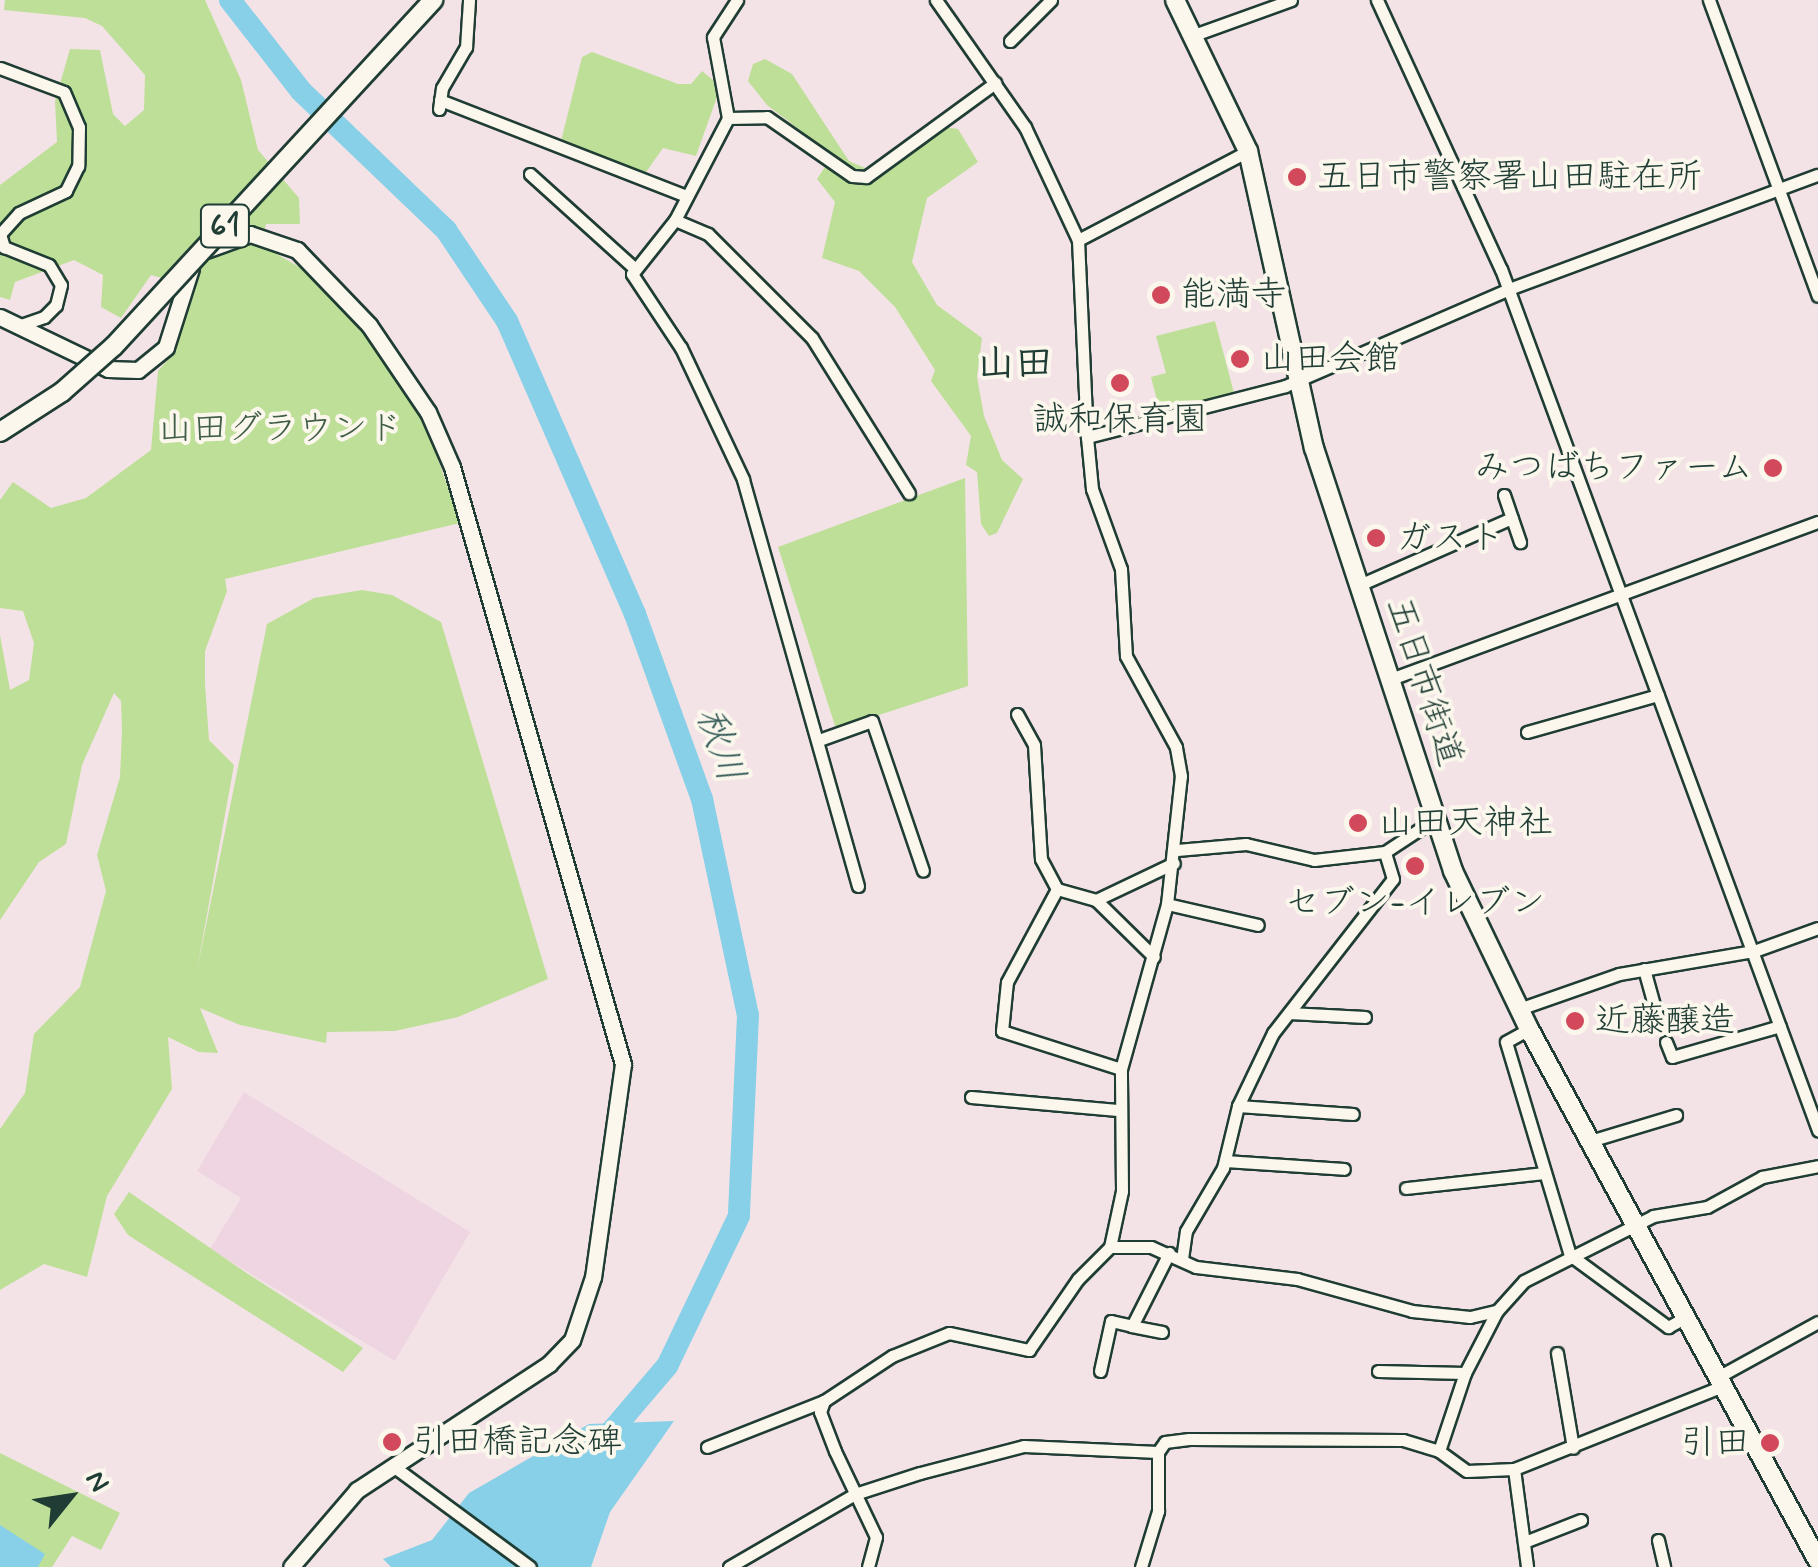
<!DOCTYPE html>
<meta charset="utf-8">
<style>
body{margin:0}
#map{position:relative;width:1818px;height:1567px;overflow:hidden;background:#f4e3e6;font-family:Mynerve,"Klee One",sans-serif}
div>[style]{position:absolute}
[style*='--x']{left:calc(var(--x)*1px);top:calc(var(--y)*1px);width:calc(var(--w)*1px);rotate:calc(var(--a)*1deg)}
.built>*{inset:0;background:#efd5e2}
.green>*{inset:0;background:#bedf98}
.water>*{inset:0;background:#87d0e8}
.river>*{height:22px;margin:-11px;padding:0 11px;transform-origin:11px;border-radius:11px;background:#87d0e8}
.roads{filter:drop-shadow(2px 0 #1f3d34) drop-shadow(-2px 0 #1f3d34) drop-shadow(0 2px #1f3d34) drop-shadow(0 -2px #1f3d34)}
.minor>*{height:11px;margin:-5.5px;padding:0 5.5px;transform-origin:5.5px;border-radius:5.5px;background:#fbf7ec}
.tertiary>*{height:15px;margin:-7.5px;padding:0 7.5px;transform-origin:7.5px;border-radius:7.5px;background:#fbf7ec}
.primary>*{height:18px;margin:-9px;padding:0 9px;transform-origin:9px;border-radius:9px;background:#fbf7ec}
.bridges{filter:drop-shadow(2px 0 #1f3d34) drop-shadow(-2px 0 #1f3d34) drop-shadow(0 2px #1f3d34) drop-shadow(0 -2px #1f3d34)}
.primary-bridge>*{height:18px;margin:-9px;padding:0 9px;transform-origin:9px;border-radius:9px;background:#fbf7ec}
.dots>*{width:28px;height:28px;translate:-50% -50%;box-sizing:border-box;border:5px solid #fbf7ec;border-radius:50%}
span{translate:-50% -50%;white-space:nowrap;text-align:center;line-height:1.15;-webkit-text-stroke:8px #fbf7ec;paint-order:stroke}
.shield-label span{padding:2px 8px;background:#fbf7ec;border:2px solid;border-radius:8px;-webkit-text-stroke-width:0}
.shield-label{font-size:32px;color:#1f3d34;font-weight:700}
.poi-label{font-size:35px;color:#1f3d34}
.left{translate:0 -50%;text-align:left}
.right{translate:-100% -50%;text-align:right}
.park-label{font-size:35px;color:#3f5d48}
.street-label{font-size:35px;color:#1f3d34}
.neighbourhood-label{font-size:38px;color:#1f3d34;font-weight:700}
.water-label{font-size:38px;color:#345a58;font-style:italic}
.north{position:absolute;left:20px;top:1447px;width:100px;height:100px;-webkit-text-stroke:8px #fbf7ec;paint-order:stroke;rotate:60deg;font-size:28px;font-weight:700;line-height:40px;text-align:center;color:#1f3d34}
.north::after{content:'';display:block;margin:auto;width:35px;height:45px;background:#1f3d34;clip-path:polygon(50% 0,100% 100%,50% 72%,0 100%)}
</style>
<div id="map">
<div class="built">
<i style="clip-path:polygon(244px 1092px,470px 1232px,395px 1361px,210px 1249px,241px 1198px,197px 1171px)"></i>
</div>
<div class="green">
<i style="clip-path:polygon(5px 0,205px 0,241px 80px,258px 150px,299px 198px,300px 224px,266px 224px,261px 245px,308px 272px,375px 345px,421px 410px,460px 523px,225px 579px,227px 591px,205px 651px,205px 684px,209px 740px,234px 765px,197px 970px,267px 624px,314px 598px,362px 590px,392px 595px,441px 622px,548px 979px,458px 1017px,395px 1031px,327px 1032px,326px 1043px,240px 1025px,200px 1008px,218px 1053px,199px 1052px,168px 1037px,172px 1089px,107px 1196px,87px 1277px,44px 1264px,0 1290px,0 1129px,25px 1093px,34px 1034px,80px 987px,106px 891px,97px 855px,120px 777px,122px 730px,121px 701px,114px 693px,82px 765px,66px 844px,39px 862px,0 920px,0 635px,10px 690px,29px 680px,34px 643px,23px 611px,0 608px,0 500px,13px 482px,51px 508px,86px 498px,151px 450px,158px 371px,175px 352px,194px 287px,151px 275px,121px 318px,101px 307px,103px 275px,74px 260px,15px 282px,10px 300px,0 297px,0 185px,57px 142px,55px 101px,70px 49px,100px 50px,113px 114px,125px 126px,144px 110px,145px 75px,102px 26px,85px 18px,4px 10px)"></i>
<i style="clip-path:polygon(592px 52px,678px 84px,691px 84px,702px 71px,713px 80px,717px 97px,696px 156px,663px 148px,644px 175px,560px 145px,582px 57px)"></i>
<i style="clip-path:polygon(765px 59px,792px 74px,849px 161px,879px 174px,942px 127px,958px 129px,978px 162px,927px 198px,912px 262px,937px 305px,982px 338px,977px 377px,984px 416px,1002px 460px,1023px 479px,997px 533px,989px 536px,981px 524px,977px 472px,966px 465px,971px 436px,931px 381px,935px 370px,895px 307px,859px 271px,822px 258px,835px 202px,817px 179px,833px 155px,767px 105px,748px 81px,753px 64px)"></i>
<i style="clip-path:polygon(1215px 321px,1234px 393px,1160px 412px,1151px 377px,1166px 373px,1156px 336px)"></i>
<i style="clip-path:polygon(965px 478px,968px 686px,836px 729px,778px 547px)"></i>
<i style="clip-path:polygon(129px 1192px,245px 1272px,363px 1348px,343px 1372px,128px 1235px,114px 1214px)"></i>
<i style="clip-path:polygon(0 1453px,120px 1513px,101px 1550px,72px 1536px,52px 1567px,0 1567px)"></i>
</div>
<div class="water">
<i style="clip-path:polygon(674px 1421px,610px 1512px,591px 1567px,391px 1567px,383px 1559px,432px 1540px,469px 1493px,589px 1424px)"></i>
<i style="clip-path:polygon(0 1525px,45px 1554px,38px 1567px,0 1567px)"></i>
</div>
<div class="river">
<i style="--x:230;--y:0;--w:115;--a:52"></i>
<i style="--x:301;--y:91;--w:201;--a:43.8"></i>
<i style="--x:446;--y:230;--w:110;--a:56.2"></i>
<i style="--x:507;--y:321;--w:320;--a:66.4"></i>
<i style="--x:635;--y:614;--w:197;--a:70.1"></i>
<i style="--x:702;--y:799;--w:221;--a:78"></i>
<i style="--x:748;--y:1015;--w:201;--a:92.6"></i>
<i style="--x:739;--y:1216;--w:166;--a:115.6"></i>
<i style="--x:667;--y:1366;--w:105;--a:130.4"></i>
</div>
<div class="roads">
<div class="minor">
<i style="--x:936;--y:0;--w:155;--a:55"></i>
<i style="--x:1025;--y:127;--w:125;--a:64.9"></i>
<i style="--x:1078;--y:240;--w:197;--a:87.4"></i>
<i style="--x:1377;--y:0;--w:296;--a:65.3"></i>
<i style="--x:1501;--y:269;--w:918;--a:69.79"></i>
<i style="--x:1709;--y:0;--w:315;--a:69.8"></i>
<i style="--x:1194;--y:35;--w:103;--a:-19.8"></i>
<i style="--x:1010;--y:41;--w:58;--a:-45"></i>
<i style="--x:0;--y:68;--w:68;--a:20.6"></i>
<i style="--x:64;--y:92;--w:38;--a:67"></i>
<i style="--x:79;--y:127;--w:39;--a:91"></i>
<i style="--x:78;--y:166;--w:28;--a:116"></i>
<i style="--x:66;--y:191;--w:52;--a:154.9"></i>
<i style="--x:19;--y:213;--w:28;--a:132"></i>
<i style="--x:0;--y:234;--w:14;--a:73"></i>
<i style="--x:4;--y:247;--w:48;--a:21.8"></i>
<i style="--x:49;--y:265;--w:23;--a:59"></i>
<i style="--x:61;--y:285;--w:21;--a:104"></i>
<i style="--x:56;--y:305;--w:17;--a:135"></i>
<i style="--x:44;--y:317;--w:28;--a:161"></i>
<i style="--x:440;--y:100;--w:264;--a:21.3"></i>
<i style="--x:439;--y:109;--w:21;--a:-82"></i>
<i style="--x:442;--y:88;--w:48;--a:-59.7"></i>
<i style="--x:466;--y:47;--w:47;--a:-86.3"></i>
<i style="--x:728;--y:118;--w:82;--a:-100.5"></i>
<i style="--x:713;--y:37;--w:44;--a:-57"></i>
<i style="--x:530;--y:174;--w:142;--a:42.1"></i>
<i style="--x:675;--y:220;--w:36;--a:23"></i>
<i style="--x:708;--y:234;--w:147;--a:45"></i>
<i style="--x:812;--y:338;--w:183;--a:58"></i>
<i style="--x:1078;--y:240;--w:192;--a:-27.6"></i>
<i style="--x:1504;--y:495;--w:50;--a:71.2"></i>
<i style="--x:1357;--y:586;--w:169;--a:-23.7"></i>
<i style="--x:1388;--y:680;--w:458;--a:-20.2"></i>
<i style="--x:1017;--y:714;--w:35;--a:61"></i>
<i style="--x:1034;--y:745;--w:114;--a:86.5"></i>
<i style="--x:1041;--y:859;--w:34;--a:62"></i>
<i style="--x:1527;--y:732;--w:136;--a:-15.8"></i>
<i style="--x:819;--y:740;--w:56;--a:-19.7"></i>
<i style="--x:872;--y:721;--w:158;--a:71.2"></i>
<i style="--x:1177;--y:850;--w:69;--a:-5"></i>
<i style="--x:1246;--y:844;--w:70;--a:13.2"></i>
<i style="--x:1314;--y:860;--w:71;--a:-6.4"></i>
<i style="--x:858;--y:886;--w:423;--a:-105.8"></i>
<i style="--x:743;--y:479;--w:145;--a:-115.3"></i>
<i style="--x:681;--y:348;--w:89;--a:-123.5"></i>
<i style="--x:632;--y:274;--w:69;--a:-51.5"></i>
<i style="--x:675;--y:220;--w:115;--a:-62.5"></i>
<i style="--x:728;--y:118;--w:39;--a:-1"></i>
<i style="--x:767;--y:117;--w:103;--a:34.8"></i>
<i style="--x:852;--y:176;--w:14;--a:4"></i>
<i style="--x:866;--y:177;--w:160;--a:-36.1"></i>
<i style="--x:1096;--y:900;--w:81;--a:44.5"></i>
<i style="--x:1167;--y:904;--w:93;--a:13"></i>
<i style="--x:1644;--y:969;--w:49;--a:74.5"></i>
<i style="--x:1519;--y:1009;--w:106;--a:-19.3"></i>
<i style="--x:1619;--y:974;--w:137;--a:-9.7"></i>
<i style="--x:1754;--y:951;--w:68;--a:-19.8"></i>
<i style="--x:1289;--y:1013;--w:76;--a:3"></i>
<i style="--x:1529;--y:1029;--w:26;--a:151"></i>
<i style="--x:1506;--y:1042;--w:222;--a:73.3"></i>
<i style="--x:1570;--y:1255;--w:122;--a:36.3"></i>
<i style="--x:1668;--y:1327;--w:21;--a:-29"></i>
<i style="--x:1666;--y:1042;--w:16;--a:68"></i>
<i style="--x:1672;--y:1057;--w:112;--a:-16"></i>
<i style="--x:1121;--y:1069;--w:125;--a:-162.3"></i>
<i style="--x:1002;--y:1031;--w:49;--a:-84.2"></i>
<i style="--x:1007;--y:982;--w:106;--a:-61.7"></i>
<i style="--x:1057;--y:889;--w:41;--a:15.8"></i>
<i style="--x:1096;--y:900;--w:86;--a:-25.4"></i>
<i style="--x:971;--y:1097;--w:147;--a:5.1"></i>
<i style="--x:1238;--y:1106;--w:115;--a:4"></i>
<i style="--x:1590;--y:1141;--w:90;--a:-16.8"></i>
<i style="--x:1225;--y:1161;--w:119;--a:3.8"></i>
<i style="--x:1406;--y:1188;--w:138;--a:-6.2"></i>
<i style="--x:1110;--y:1247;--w:57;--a:-77.9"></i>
<i style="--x:1122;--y:1191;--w:122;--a:-90.5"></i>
<i style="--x:1121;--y:1069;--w:171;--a:-74.4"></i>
<i style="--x:1167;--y:904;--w:129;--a:-83.8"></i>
<i style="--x:1181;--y:776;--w:29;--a:-100"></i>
<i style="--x:1176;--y:747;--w:104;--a:-118.8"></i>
<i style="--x:1126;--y:656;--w:87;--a:-93.3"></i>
<i style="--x:1121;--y:569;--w:85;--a:-109.9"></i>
<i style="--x:1092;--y:489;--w:52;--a:-95.5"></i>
<i style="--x:1087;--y:437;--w:204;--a:-14.4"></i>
<i style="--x:1285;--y:386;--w:244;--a:-23.4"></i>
<i style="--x:1509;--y:289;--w:329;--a:-20.3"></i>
<i style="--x:1182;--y:1259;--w:28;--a:-82"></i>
<i style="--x:1186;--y:1231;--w:73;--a:-59.6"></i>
<i style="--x:1223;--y:1168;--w:64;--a:-76.4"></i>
<i style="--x:1238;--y:1106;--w:81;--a:-64.4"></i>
<i style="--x:1273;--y:1033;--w:195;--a:-52.1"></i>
<i style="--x:1393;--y:879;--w:28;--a:-107"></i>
<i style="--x:1385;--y:852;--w:60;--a:-33.4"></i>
<i style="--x:1162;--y:1332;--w:31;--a:-169"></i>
<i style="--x:1132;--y:1326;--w:82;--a:-63.1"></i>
<i style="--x:1557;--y:1353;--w:96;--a:80.4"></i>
<i style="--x:1100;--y:1371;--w:51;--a:-77.6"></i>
<i style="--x:1111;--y:1321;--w:22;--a:13"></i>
<i style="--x:1378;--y:1371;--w:87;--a:1.3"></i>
<i style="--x:1718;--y:1377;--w:114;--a:-28.8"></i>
<i style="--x:707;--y:1447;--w:126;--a:-21.5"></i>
<i style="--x:1439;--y:1451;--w:82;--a:-71.6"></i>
<i style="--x:1465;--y:1373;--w:70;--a:-62.7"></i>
<i style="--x:1497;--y:1311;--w:40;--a:-48"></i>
<i style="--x:1524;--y:1281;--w:144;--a:-26.7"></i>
<i style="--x:1653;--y:1216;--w:55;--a:-9.5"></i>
<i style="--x:1707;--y:1207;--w:63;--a:-28.6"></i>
<i style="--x:1762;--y:1177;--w:57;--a:-11.1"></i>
<i style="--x:1158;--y:1452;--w:12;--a:-55"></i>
<i style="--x:1165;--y:1442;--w:24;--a:-7"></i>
<i style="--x:1189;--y:1439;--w:214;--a:0.3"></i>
<i style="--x:1403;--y:1440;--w:38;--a:17"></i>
<i style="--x:1439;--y:1451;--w:34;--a:36"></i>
<i style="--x:1467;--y:1471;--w:47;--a:-2.4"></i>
<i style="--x:1514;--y:1469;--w:225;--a:-21.7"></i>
<i style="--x:393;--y:1466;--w:170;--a:36.4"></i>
<i style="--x:1514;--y:1469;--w:99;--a:82.4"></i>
<i style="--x:1658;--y:1540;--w:28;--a:77"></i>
<i style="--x:1527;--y:1541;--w:58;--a:-21.3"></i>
<i style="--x:729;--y:1567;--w:146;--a:-30.1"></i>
<i style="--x:855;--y:1494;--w:68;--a:-17.9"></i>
<i style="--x:920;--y:1473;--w:107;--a:-14.6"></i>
<i style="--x:1024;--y:1446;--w:134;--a:2.6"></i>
<i style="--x:868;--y:1567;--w:31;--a:-75"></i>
<i style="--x:876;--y:1537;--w:95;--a:-115.5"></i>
<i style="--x:835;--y:1451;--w:42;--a:-111"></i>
<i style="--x:820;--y:1412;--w:12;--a:-70"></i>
<i style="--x:824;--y:1401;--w:82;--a:-33.5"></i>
<i style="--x:892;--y:1356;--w:61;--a:-22"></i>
<i style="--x:949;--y:1333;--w:82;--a:12"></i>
<i style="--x:1029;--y:1350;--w:86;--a:-55.4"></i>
<i style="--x:1078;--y:1279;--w:45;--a:-45"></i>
<i style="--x:1110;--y:1247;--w:41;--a:0"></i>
<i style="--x:1151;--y:1247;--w:49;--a:24"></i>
<i style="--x:1196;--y:1267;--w:102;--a:6.8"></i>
<i style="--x:1297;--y:1279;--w:119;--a:15.5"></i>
<i style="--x:1412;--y:1311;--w:58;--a:5.9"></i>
<i style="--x:1470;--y:1317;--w:28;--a:-13"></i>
<i style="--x:1141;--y:1567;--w:59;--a:-73.1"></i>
<i style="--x:1158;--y:1511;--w:59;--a:-90"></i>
</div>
<div class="tertiary">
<i style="--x:206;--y:250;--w:47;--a:-20"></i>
<i style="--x:250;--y:234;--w:50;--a:18.8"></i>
<i style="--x:297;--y:250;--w:104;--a:46.2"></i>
<i style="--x:369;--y:325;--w:105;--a:55.9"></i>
<i style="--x:428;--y:412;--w:60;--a:66.4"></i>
<i style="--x:452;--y:467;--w:621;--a:74.02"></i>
<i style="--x:623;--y:1064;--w:215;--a:98"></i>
<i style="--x:593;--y:1277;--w:66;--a:108.4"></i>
<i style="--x:572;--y:1340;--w:33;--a:134"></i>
<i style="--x:549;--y:1364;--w:230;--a:146.7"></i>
<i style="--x:357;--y:1490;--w:101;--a:130.6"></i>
<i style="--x:0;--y:317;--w:120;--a:25.7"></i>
<i style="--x:108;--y:369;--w:30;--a:2"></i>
<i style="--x:138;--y:370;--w:36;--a:-39"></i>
<i style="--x:166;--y:347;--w:83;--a:-72.4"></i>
</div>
<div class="primary">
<i style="--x:1175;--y:0;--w:168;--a:64.2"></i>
<i style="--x:1248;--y:151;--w:304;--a:77.5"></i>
<i style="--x:1314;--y:448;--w:445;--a:71.8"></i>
<i style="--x:1453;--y:871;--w:175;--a:64.3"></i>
<i style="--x:1529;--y:1029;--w:605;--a:61.49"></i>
</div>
</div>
<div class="bridges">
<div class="primary-bridge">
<i style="--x:0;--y:432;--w:74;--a:-32.8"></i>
<i style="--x:62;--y:392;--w:69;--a:-41.5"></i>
<i style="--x:114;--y:346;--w:471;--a:-47.3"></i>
</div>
</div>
<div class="dots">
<i style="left:1297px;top:177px;background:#d1495b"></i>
<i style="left:1161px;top:295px;background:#d1495b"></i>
<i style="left:1240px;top:359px;background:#d1495b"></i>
<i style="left:1120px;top:383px;background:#d1495b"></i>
<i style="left:1773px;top:468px;background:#d1495b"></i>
<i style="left:1376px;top:538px;background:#d1495b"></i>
<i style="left:1358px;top:823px;background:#d1495b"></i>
<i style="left:1415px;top:866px;background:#d1495b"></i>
<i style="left:1575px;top:1021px;background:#d1495b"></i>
<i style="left:392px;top:1442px;background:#d1495b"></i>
<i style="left:1770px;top:1443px;background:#d1495b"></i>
</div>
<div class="shield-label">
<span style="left:225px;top:226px">61</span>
</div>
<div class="poi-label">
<span class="left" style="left:1317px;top:177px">五日市警察署山田駐在所</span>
<span class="left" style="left:1181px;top:295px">能満寺</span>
<span class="left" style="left:1260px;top:359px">山田会館</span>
<span style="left:1120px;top:420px">誠和保育園</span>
<span class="right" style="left:1753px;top:468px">みつばちファーム</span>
<span class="left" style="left:1396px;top:538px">ガスト</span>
<span class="left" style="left:1378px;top:823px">山田天神社</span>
<span style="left:1415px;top:903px">セブン-イレブン</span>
<span class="left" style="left:1595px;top:1021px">近藤醸造</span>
<span class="left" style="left:412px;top:1442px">引田橋記念碑</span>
<span class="right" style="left:1750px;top:1443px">引田</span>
</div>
<div class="park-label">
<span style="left:280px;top:429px">山田グラウンド</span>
</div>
<div class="street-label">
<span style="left:1424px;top:682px;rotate:72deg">五日市街道</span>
</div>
<div class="neighbourhood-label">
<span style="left:1015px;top:365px">山田</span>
</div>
<div class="water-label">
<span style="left:719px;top:745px;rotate:71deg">秋川</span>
</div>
<div class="north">N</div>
</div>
